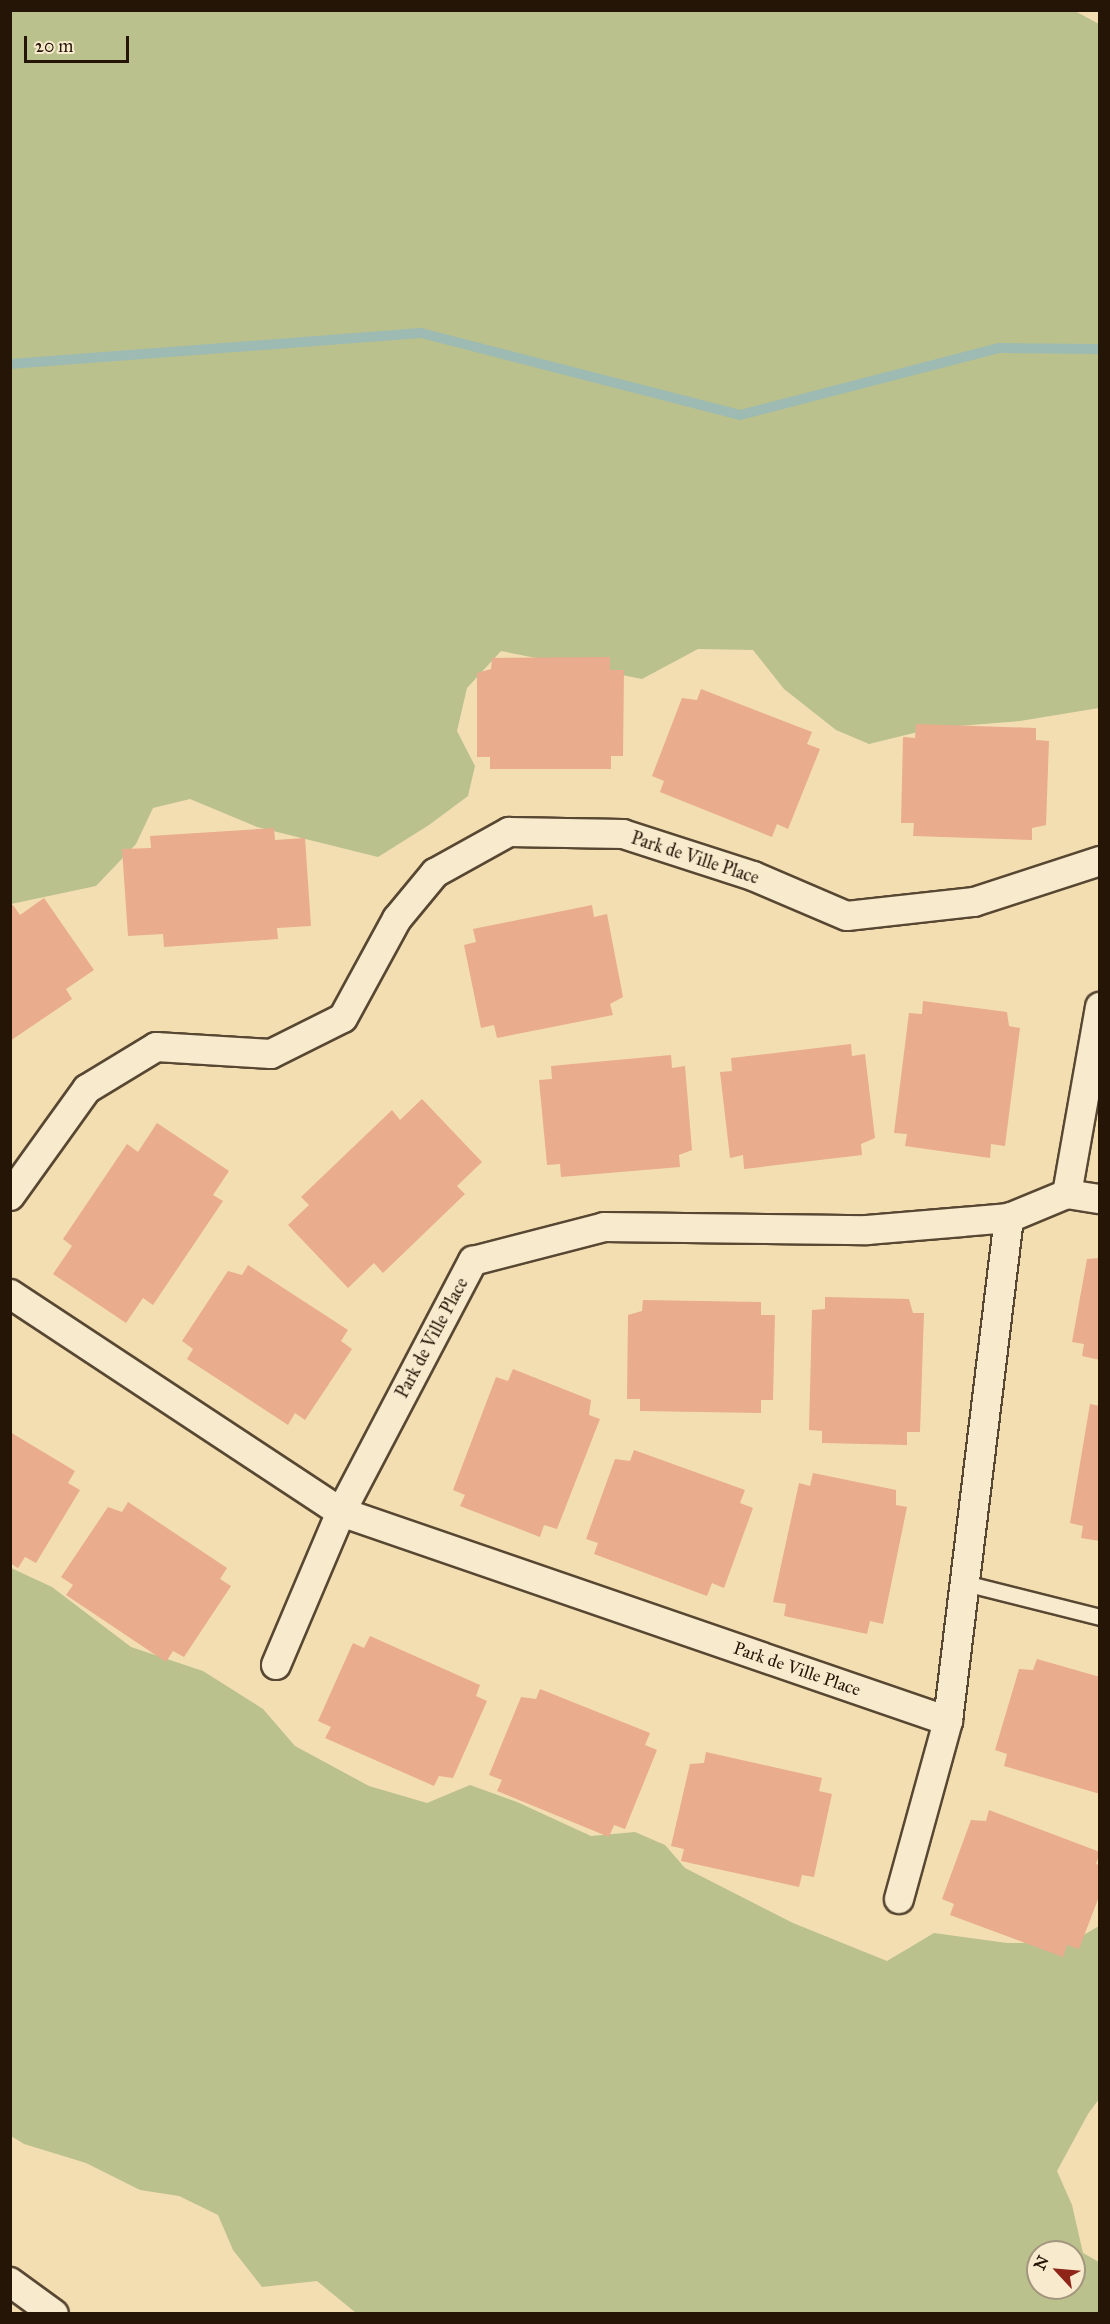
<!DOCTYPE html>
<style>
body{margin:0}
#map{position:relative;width:1110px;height:2324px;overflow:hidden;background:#f3deb2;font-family:"IM FELL Great Primer",serif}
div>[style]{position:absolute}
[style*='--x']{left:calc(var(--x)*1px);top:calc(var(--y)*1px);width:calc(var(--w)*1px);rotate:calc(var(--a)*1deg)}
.green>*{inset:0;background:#bbc18c}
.stream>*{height:10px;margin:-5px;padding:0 5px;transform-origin:5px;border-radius:5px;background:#9dbbb2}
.building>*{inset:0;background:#e9ac8d}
.roads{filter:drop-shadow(2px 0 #584732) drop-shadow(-2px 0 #584732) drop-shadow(0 2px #584732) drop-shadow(0 -2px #584732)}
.service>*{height:15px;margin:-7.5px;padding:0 7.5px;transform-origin:7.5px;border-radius:7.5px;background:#f7eacd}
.minor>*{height:28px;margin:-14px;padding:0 14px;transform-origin:14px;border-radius:14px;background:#f7eacd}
span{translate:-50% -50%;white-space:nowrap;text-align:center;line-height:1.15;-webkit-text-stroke:5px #f7eacd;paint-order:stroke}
.street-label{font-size:18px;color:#241507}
.frame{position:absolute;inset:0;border:12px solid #241507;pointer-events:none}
.north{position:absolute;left:1026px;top:2240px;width:60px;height:60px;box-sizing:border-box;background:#f7eacd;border:2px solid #a3957e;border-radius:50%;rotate:296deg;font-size:16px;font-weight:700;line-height:24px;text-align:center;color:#241507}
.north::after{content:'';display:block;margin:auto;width:21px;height:27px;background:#8f2418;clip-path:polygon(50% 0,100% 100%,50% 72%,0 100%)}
.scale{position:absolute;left:24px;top:36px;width:105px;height:27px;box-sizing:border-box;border:3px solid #241507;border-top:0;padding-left:8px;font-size:18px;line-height:21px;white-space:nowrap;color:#241507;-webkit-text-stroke:4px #f7eacd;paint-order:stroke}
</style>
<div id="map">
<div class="green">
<i style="clip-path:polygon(1073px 10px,1099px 24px,1099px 708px,1020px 721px,934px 728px,869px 744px,836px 730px,784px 689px,753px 650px,698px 649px,642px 679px,501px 651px,467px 688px,457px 731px,475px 766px,468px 796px,429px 825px,378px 857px,257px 827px,190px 799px,153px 808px,136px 844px,96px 886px,11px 904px,11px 11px)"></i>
<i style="clip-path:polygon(evenodd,11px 1568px,52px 1587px,131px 1647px,203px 1671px,263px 1709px,295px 1746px,369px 1786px,427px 1803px,470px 1785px,517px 1802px,591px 1836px,635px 1832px,665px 1845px,685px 1868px,793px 1923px,887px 1961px,934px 1933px,1007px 1943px,1070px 1943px,1099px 1926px,1099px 2099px,1088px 2114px,1057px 2171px,1072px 2205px,1083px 2253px,1099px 2262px,1099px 2313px,356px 2313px,317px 2281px,262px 2287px,233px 2250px,218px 2215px,179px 2196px,140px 2190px,86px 2163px,24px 2144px,11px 2136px,11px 1568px,1038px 2252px,1074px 2252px,1074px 2288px,1038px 2288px,1038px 2252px)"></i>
</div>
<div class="stream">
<i style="--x:10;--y:364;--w:412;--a:-4.3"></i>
<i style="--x:421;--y:333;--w:329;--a:14.4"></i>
<i style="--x:740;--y:415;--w:268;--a:-14.5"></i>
<i style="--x:1000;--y:348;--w:100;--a:0.6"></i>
</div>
<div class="building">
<i style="clip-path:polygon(610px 657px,610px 670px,624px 670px,623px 756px,611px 756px,611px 769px,490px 769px,490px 757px,477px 757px,477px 673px,491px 669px,492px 658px)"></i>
<i style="clip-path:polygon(701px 689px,812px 732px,807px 744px,820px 749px,788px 829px,777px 824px,772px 837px,660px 792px,664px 781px,652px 776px,682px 698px,697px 700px)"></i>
<i style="clip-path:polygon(916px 724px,1036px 728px,1036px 740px,1049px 741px,1046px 825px,1032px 828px,1032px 840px,913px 836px,914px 823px,901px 823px,903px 737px,915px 738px)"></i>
<i style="clip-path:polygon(274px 828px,275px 840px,305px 838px,311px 926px,277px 928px,278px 939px,164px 947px,163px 934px,128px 936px,122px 849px,151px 848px,150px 836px)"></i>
<i style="clip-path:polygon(44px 898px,94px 970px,66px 989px,72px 999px,10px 1041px,10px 906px,13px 905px,20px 915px)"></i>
<i style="clip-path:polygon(592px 905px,594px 917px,607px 914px,623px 997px,610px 1004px,613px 1015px,497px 1038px,494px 1025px,481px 1028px,464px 945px,476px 942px,473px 929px)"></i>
<i style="clip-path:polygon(923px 1001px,1007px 1012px,1009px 1026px,1020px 1028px,1005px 1146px,991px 1144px,990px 1158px,905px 1146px,907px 1134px,894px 1133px,909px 1013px,922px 1014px)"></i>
<i style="clip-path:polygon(851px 1044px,852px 1056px,865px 1054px,875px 1138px,861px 1144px,862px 1155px,744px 1169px,743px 1155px,730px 1158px,720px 1072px,732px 1071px,731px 1058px)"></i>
<i style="clip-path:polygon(671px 1055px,672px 1068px,685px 1066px,692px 1150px,679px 1155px,680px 1167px,561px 1177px,560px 1164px,547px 1165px,539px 1080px,552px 1079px,551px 1066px)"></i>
<i style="clip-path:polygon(422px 1099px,482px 1162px,457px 1186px,465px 1194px,383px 1273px,374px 1263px,348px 1288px,288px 1225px,309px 1205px,301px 1197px,392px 1110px,400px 1120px)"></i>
<i style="clip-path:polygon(157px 1123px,229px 1171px,213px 1195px,223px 1201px,153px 1305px,143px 1298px,126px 1323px,53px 1274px,72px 1246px,63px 1239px,127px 1144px,138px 1152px)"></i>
<i style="clip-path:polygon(1100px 1258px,1100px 1360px,1082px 1356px,1084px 1344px,1072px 1342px,1087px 1259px)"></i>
<i style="clip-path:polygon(248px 1265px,348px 1330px,341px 1341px,352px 1349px,305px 1420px,295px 1413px,288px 1425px,187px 1359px,193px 1349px,182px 1341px,228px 1271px,242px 1275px)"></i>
<i style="clip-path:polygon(825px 1297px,909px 1299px,913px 1313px,924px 1313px,920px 1432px,907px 1432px,907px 1445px,822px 1443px,822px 1431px,809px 1430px,812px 1310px,825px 1309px)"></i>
<i style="clip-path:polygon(643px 1300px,761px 1302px,761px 1315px,775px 1315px,773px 1400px,761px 1400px,761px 1413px,640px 1411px,640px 1399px,627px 1399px,628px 1315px,642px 1311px)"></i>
<i style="clip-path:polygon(513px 1369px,591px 1400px,589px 1415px,600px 1419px,557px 1529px,544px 1525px,540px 1537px,460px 1506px,465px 1495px,453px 1490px,496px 1377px,508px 1381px)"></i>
<i style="clip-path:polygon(1090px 1404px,1100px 1406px,1100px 1541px,1081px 1538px,1083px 1526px,1070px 1523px)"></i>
<i style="clip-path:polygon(10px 1432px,75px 1471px,68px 1483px,80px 1490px,36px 1563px,25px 1557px,18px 1568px,10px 1563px)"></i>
<i style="clip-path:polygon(634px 1450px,745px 1490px,740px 1503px,753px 1508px,724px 1588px,712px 1583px,707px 1596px,594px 1554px,598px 1543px,586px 1539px,615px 1459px,630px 1461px)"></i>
<i style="clip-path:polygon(813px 1473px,896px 1490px,896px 1505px,907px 1507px,883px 1624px,870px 1621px,867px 1634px,784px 1616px,786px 1604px,773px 1602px,799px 1483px,810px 1486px)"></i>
<i style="clip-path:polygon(128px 1502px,227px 1568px,220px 1579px,231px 1586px,184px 1657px,173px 1651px,166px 1662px,66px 1595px,73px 1585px,61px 1577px,108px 1507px,122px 1512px)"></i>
<i style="clip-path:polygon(370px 1636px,480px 1685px,476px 1696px,487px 1701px,453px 1778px,439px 1776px,434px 1786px,325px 1738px,331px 1727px,318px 1721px,353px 1643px,364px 1648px)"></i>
<i style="clip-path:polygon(1037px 1659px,1100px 1677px,1100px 1794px,1004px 1766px,1007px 1754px,995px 1750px,1019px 1669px,1033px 1670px)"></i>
<i style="clip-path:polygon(540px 1689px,650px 1733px,645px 1745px,657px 1750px,625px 1829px,614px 1825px,609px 1837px,497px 1791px,502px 1780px,489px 1775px,521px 1697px,536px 1699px)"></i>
<i style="clip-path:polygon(706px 1752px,822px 1778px,819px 1791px,832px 1794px,814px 1877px,802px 1875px,799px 1887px,681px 1861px,684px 1849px,671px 1846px,690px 1764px,704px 1763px)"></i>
<i style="clip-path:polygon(989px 1810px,1100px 1852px,1096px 1864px,1100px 1865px,1100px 1894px,1079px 1949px,1067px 1945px,1063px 1957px,950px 1915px,954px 1904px,942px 1899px,971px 1820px,986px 1821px)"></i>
</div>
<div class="roads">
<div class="service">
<i style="--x:965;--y:1583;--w:139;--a:14.1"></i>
</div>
<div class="minor">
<i style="--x:1067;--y:1194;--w:190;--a:-80"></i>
<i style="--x:10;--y:1196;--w:132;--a:-54.3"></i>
<i style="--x:87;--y:1089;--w:81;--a:-31.3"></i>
<i style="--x:156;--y:1047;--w:115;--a:3.5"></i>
<i style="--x:271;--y:1054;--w:80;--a:-26.6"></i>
<i style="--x:343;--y:1018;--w:113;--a:-61.4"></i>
<i style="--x:397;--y:919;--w:60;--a:-50.4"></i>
<i style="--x:435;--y:873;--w:85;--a:-29"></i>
<i style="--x:509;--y:832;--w:114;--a:1"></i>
<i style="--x:623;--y:834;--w:137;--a:17.9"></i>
<i style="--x:753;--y:876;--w:102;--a:23.1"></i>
<i style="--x:847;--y:916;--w:128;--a:-6.3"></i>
<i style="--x:974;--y:902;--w:133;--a:-18"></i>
<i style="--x:10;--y:1294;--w:396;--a:33.4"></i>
<i style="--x:341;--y:1512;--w:642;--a:19"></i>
<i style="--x:276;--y:1665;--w:166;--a:-67"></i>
<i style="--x:341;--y:1512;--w:284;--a:-62.3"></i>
<i style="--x:473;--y:1261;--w:135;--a:-14.5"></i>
<i style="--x:604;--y:1227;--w:263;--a:0.7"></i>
<i style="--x:867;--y:1230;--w:143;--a:-4.8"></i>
<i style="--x:899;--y:1899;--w:185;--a:-74.6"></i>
<i style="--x:948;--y:1721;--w:507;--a:-83.09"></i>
<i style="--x:1009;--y:1218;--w:63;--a:-22.5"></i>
<i style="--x:1067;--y:1194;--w:33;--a:9"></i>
<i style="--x:10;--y:2282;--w:54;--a:36"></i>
</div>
</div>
<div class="street-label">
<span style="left:695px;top:858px;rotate:18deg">Park de Ville Place</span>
<span style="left:432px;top:1338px;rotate:-62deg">Park de Ville Place</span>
<span style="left:797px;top:1669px;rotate:19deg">Park de Ville Place</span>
</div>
<div class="frame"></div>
<div class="north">N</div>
<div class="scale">20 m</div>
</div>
